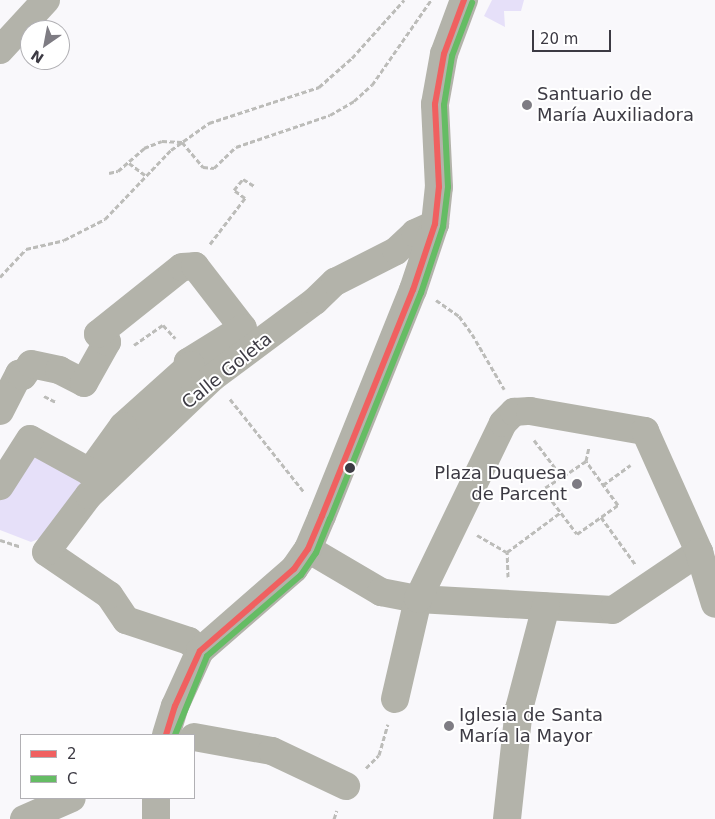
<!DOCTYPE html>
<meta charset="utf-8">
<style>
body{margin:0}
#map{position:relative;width:715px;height:819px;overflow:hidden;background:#f9f8fb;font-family:"DejaVu Sans",sans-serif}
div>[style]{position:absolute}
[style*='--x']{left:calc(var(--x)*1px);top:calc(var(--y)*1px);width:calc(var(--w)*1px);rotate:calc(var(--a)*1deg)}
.green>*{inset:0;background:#e6e0f9}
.path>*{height:3px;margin-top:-1.5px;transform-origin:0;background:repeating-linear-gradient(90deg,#bcbcb9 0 5px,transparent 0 7.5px)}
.minor>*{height:28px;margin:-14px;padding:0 14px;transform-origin:14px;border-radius:14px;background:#b3b3aa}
.bus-1>*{height:6px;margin:-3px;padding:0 3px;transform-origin:3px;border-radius:3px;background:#f06060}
.bus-2>*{height:6px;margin:-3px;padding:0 3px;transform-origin:3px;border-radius:3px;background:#65bc64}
.dots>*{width:14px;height:14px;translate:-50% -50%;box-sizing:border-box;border:2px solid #fff;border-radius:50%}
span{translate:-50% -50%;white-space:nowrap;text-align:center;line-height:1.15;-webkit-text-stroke:4px #fff;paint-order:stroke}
.poi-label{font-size:18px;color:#3c3a43}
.left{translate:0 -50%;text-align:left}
.right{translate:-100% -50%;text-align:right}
.street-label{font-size:18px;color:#3c3a43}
.legend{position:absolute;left:20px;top:734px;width:175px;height:65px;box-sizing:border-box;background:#fff;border:1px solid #b1b0b4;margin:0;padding:6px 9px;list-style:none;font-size:15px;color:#3c3a43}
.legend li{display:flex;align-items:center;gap:10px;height:25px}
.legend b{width:25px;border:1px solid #b1b0b4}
.north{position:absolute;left:20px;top:20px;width:50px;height:50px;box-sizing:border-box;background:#fff;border:1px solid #b1b0b4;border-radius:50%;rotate:213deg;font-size:14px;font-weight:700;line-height:20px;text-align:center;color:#3c3a43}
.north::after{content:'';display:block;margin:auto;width:18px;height:22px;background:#7e7c83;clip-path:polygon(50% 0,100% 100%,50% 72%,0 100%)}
.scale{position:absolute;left:532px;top:30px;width:79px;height:22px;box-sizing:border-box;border:2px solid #3c3a43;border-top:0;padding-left:6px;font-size:15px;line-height:18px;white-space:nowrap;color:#3c3a43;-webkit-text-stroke:4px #fff;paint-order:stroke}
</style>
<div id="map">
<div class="green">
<i style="clip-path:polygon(492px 0,524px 0,521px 11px,504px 11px,505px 27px,484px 16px)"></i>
<i style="clip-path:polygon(30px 439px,90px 472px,41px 538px,31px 542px,0 530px,0 486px)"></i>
</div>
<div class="path">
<i style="--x:129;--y:163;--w:20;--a:37"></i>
<i style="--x:109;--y:173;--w:9;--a:-13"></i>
<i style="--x:118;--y:171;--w:35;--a:-41"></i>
<i style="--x:144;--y:148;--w:19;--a:-21"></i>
<i style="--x:162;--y:141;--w:20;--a:3"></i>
<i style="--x:182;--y:142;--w:33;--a:50"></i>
<i style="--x:203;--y:167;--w:11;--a:5"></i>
<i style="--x:214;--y:168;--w:30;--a:-44"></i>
<i style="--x:236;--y:147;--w:99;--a:-18.8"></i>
<i style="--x:330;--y:115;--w:28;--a:-30"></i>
<i style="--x:354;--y:101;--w:24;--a:-42"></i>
<i style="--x:372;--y:85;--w:103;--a:-55.2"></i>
<i style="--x:210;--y:244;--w:58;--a:-52.7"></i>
<i style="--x:245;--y:198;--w:14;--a:-144"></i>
<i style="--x:234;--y:190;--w:14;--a:-51"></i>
<i style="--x:243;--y:179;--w:13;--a:32"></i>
<i style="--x:0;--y:277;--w:38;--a:-47"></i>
<i style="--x:26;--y:249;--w:39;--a:-13"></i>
<i style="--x:64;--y:240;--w:46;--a:-27.1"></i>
<i style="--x:105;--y:219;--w:95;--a:-46.3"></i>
<i style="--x:171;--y:150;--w:47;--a:-35.4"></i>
<i style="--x:209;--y:123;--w:116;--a:-18.1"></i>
<i style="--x:319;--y:87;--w:44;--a:-41.3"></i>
<i style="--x:352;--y:58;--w:78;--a:-48.1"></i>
<i style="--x:436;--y:300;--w:28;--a:35"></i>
<i style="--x:459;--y:316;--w:22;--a:54"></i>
<i style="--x:472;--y:334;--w:64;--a:59.8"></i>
<i style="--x:134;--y:345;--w:35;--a:-35"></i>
<i style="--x:163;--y:325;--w:18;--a:47"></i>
<i style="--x:44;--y:396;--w:13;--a:27"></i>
<i style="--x:230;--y:399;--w:119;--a:51.5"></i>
<i style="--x:534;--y:440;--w:46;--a:52.9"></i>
<i style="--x:562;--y:477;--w:22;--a:148"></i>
<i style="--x:543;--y:489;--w:56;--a:52.9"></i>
<i style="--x:577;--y:534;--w:50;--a:-35.3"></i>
<i style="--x:618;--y:505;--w:54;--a:-126"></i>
<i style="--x:586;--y:461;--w:29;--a:146"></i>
<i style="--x:586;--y:461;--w:14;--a:-78"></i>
<i style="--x:603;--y:485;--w:34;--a:-36"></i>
<i style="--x:601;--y:517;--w:58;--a:54.1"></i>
<i style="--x:477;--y:535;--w:34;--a:30"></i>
<i style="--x:0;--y:540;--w:22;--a:18"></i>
<i style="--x:508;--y:577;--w:25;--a:-92"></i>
<i style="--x:507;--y:552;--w:67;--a:-36.5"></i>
<i style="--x:366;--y:768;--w:18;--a:-45"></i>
<i style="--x:379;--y:755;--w:32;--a:-74"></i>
<i style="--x:334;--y:819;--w:9;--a:-72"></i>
</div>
<div class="minor">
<i style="--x:0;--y:50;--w:68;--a:-47.4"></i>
<i style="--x:0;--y:411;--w:42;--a:-62.8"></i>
<i style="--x:19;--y:374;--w:4;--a:27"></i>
<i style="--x:23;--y:376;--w:14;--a:-56"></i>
<i style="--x:31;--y:364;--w:29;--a:12"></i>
<i style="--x:59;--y:370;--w:28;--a:27"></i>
<i style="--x:84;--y:383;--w:47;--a:-60.7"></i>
<i style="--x:107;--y:342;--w:12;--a:-138"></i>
<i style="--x:98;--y:334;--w:107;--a:-38.6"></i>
<i style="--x:182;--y:267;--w:13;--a:-4"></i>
<i style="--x:195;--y:266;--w:78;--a:52.3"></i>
<i style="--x:243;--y:328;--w:65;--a:148.3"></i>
<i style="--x:188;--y:362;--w:4;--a:45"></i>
<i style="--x:191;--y:365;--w:91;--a:138.1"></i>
<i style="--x:123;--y:426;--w:57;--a:125.7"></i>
<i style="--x:90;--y:472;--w:68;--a:-151.2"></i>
<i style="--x:30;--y:439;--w:56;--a:122.6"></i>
<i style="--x:308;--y:549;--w:85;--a:30.5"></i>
<i style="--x:381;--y:592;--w:38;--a:11"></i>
<i style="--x:418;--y:599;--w:195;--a:3.2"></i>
<i style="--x:613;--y:610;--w:104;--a:-34"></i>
<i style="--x:200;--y:651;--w:15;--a:-138"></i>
<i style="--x:189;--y:641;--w:66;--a:-161.6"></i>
<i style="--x:126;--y:620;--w:30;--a:-124"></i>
<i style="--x:109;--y:595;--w:76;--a:-145.7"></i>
<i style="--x:46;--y:552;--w:71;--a:-53"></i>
<i style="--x:89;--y:495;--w:171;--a:-43.6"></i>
<i style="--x:213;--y:377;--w:127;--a:-36.7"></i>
<i style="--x:315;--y:301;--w:28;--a:-44"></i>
<i style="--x:335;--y:282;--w:68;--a:-26.9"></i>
<i style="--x:396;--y:251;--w:26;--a:-43"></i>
<i style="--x:415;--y:233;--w:22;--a:-24"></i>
<i style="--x:395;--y:699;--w:103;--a:-77"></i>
<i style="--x:418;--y:599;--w:195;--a:-64.2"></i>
<i style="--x:503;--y:423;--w:16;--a:-45"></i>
<i style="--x:514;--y:412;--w:16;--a:-4"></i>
<i style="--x:530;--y:411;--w:117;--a:9.9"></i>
<i style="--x:645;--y:431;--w:133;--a:65.9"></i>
<i style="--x:699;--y:552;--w:54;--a:72.9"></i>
<i style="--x:166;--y:735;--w:30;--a:-73"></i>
<i style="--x:175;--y:706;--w:60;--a:-65.6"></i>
<i style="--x:200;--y:651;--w:125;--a:-41.1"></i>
<i style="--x:294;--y:569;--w:24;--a:-55"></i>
<i style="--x:308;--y:549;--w:36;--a:-67"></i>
<i style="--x:322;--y:516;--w:244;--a:-68.1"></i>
<i style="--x:413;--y:290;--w:70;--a:-71.6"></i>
<i style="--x:435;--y:224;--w:37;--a:-84"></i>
<i style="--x:439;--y:187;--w:83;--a:-92.8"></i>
<i style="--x:435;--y:104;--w:51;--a:-79.8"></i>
<i style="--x:444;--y:54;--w:58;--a:-69.7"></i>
<i style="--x:194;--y:737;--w:79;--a:10.2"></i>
<i style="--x:272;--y:751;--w:82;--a:25.3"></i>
<i style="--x:24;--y:819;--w:52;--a:-23.6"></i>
<i style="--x:156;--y:819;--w:21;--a:-90"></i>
<i style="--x:507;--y:819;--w:111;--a:-83.8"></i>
<i style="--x:519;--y:709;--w:106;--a:-75.3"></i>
</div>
<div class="bus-1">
<i style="--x:166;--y:735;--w:30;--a:-73"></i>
<i style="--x:175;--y:706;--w:60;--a:-65.6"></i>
<i style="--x:200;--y:651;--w:125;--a:-41.1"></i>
<i style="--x:294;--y:569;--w:24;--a:-55"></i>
<i style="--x:308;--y:549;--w:36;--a:-67"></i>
<i style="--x:322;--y:516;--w:244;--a:-68.1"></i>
<i style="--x:413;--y:290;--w:70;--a:-71.6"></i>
<i style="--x:435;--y:224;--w:37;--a:-84"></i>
<i style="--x:439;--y:187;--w:83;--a:-92.8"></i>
<i style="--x:435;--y:104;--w:51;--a:-79.8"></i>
<i style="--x:444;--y:54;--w:58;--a:-69.7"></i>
</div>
<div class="bus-2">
<i style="--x:175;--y:735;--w:85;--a:-67.9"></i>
<i style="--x:207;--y:656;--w:124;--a:-40.8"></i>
<i style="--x:301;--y:575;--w:27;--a:-56"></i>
<i style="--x:316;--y:553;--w:37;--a:-68"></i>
<i style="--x:330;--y:519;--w:244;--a:-68.1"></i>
<i style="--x:421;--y:293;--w:70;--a:-71.6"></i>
<i style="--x:443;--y:227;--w:40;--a:-82.9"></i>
<i style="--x:448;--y:187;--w:82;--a:-92.8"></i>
<i style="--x:444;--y:105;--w:50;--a:-80.7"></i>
<i style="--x:452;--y:56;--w:57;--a:-69.3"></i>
</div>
<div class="dots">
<i style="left:527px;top:105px;background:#7e7c83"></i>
<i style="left:350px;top:468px;background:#3c3a43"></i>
<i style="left:577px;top:484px;background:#7e7c83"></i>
<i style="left:449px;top:726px;background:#7e7c83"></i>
</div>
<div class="poi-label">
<span class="left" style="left:537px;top:105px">Santuario de<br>María Auxiliadora</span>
<span class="right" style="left:567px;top:484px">Plaza Duquesa<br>de Parcent</span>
<span class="left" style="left:459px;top:726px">Iglesia de Santa<br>María la Mayor</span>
</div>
<div class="street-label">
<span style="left:227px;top:371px;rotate:-39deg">Calle Goleta</span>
</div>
<ul class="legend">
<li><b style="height:6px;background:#f06060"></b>2</li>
<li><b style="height:6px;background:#65bc64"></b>C</li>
</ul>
<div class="north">N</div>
<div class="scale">20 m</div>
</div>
